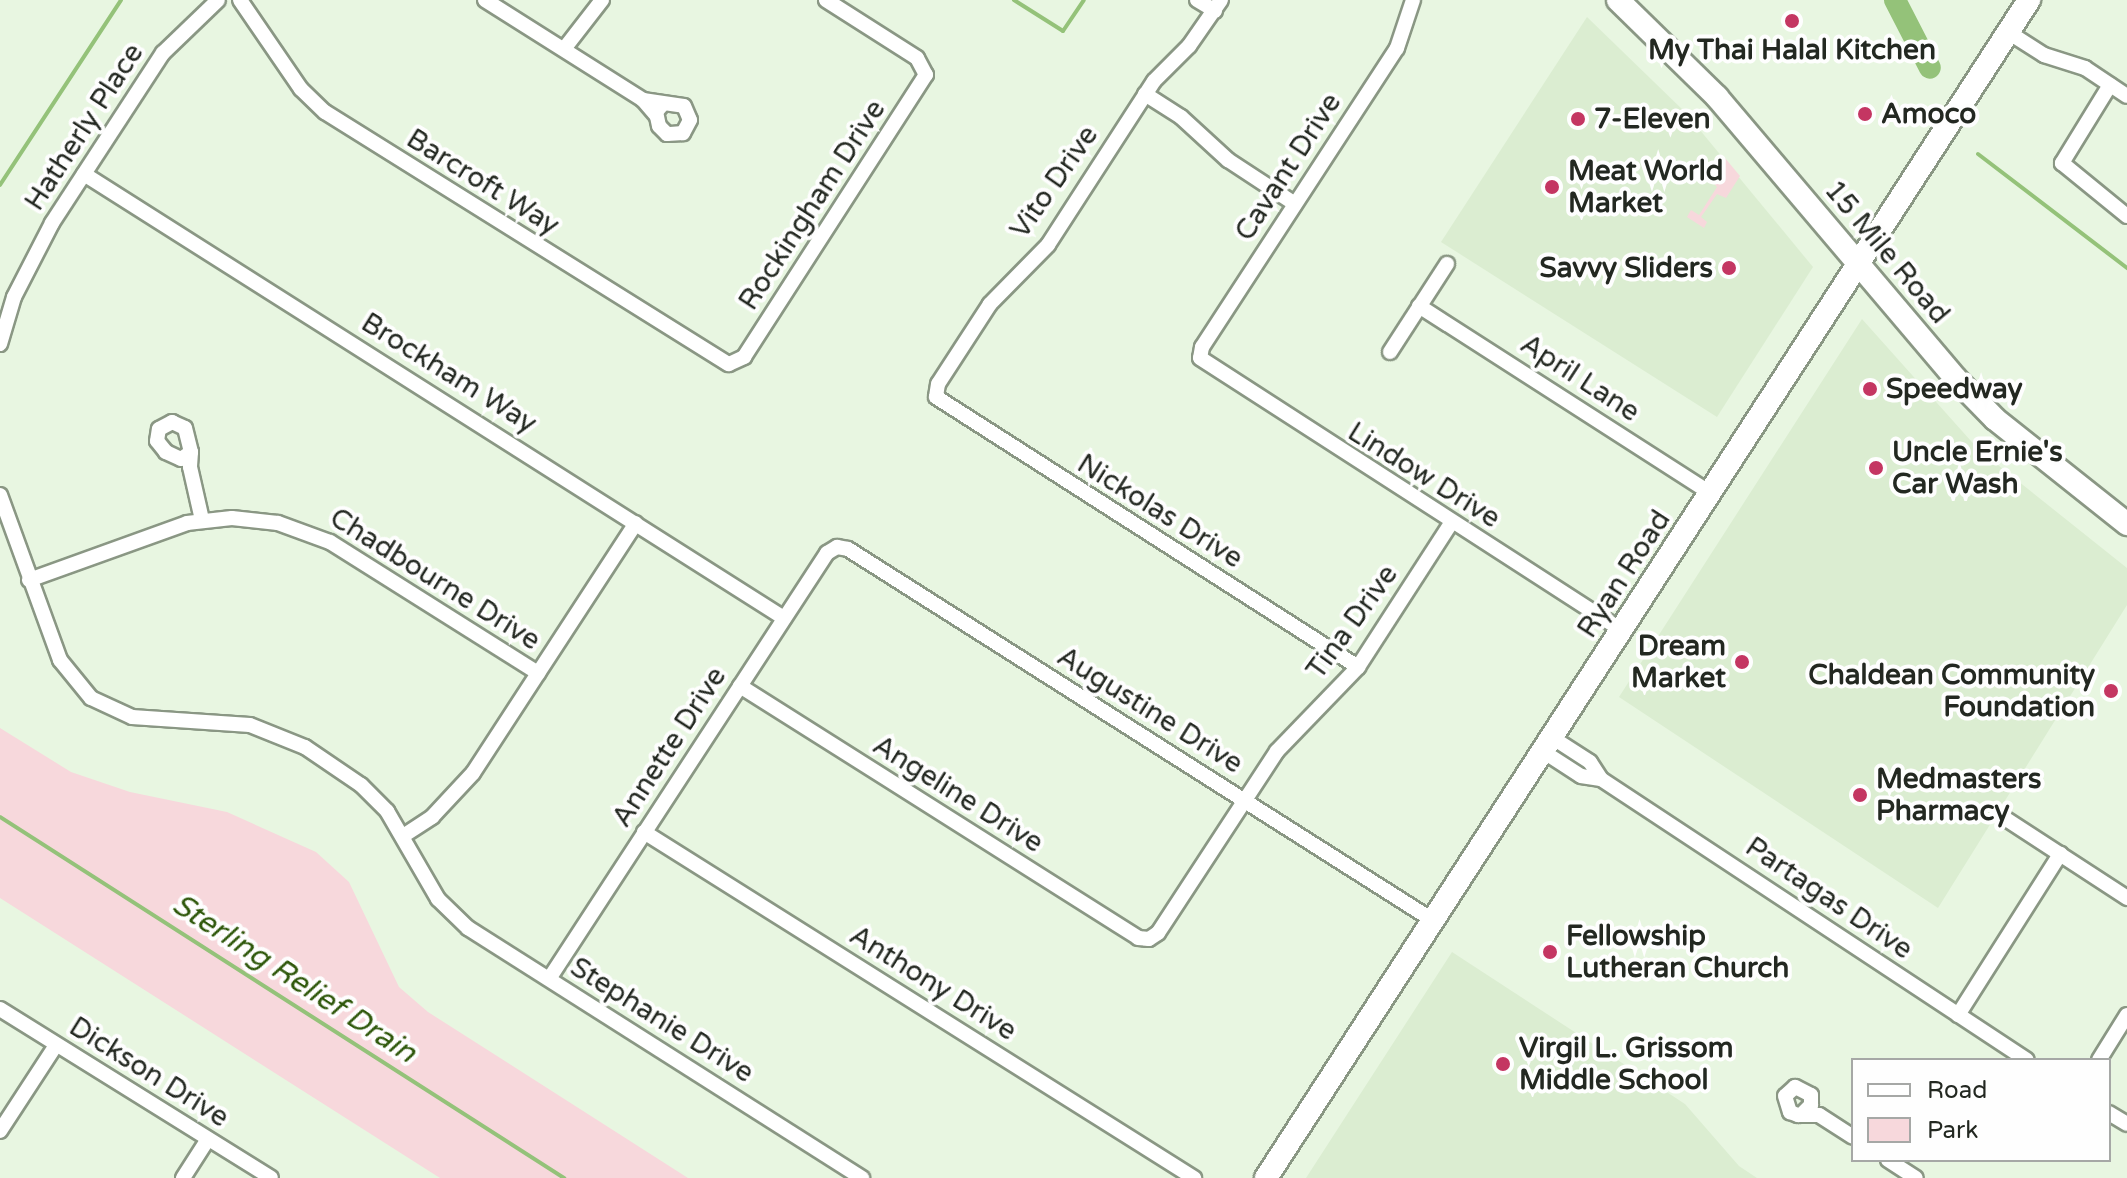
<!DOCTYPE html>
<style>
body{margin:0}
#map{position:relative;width:2127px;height:1178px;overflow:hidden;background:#e8f6e1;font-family:"Varela Round",sans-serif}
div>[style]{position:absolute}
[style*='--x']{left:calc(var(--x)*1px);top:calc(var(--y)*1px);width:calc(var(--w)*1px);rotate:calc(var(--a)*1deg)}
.built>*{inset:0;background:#dbedd1}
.green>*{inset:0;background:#f7d8dc}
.stream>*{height:4px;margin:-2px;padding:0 2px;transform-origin:2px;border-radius:2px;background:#94c279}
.river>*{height:22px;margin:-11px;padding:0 11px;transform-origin:11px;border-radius:11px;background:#94c279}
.roads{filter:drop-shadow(2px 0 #8a9784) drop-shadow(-2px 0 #8a9784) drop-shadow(0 2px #8a9784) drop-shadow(0 -2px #8a9784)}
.minor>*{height:14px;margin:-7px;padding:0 7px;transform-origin:7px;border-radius:7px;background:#fff}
.secondary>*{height:22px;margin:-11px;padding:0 11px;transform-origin:11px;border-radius:11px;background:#fff}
.dots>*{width:22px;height:22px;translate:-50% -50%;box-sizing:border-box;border:4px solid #fefefe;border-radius:50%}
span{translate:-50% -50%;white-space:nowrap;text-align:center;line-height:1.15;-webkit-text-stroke:8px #fefefe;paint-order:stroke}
.poi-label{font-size:28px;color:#232821;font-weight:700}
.left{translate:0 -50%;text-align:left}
.right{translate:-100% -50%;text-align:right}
.street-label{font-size:28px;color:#232821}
.water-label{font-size:30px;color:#2e570a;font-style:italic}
.legend{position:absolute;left:1851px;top:1058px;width:260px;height:104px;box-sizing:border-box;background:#fefefe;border:2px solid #a6a8a6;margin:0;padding:10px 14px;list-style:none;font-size:24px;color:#232821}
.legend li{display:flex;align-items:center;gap:16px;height:40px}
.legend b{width:40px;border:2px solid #a6a8a6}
</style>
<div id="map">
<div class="built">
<i style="clip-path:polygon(1587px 17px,1685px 112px,1813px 267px,1717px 417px,1441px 242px)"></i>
<i style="clip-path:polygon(1862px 319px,1979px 450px,2127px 568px,2127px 605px,1938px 908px,1619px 697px)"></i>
<i style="clip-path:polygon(1452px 952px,1685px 1104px,1739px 1166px,1757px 1178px,1306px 1178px)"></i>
</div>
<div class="green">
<i style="clip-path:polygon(1725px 158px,1740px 176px,1726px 198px,1717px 194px,1701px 217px,1707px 222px,1704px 228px,1687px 217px,1691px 210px,1699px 215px,1717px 187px,1710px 179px)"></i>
<i style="clip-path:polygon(0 728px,71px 772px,130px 792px,227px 812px,316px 852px,349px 882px,399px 987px,428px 1012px,688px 1178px,440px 1178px,0 898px)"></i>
</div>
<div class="stream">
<i style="--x:1014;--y:0;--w:58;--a:32.3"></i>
<i style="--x:1063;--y:31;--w:37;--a:-56"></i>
<i style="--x:1978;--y:154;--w:188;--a:37.4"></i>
<i style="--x:0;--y:185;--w:221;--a:-56.8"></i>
<i style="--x:0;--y:817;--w:670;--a:32.62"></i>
</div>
<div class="river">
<i style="--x:1895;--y:0;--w:76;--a:62.8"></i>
</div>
<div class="roads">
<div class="minor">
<i style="--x:240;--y:0;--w:108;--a:55.6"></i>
<i style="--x:301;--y:89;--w:33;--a:44"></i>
<i style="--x:325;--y:112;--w:476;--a:32"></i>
<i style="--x:729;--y:364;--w:17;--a:-25"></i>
<i style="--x:744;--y:357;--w:336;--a:-57.2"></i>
<i style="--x:926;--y:75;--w:19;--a:-118"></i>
<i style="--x:917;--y:58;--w:108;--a:-147.5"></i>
<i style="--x:485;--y:0;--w:187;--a:32.3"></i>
<i style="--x:643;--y:100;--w:20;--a:49"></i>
<i style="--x:1197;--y:0;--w:21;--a:31"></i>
<i style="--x:1221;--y:0;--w:56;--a:124.8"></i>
<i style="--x:1189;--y:46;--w:49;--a:135"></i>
<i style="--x:1154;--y:81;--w:195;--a:122.9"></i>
<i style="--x:1048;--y:245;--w:83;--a:134.5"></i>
<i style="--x:990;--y:304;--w:95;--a:123"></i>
<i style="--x:938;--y:384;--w:13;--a:99"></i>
<i style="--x:936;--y:397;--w:501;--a:32.61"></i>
<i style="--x:1413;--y:0;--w:51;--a:108.4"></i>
<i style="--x:1397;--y:48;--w:357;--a:123.1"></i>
<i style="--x:1202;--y:347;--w:11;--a:100"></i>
<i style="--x:1200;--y:358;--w:503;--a:32.84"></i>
<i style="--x:2008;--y:32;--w:43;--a:32.6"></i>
<i style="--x:2044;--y:55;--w:43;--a:17.6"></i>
<i style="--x:2085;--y:68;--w:50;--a:33.7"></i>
<i style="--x:564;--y:49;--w:62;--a:-52.2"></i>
<i style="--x:2110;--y:85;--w:92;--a:121.6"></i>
<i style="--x:2062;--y:163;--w:84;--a:39.2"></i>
<i style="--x:1145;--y:94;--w:43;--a:32.6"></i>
<i style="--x:1181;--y:117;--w:64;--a:42.5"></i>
<i style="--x:1228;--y:160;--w:80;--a:33.3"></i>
<i style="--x:643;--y:100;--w:41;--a:8.3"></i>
<i style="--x:684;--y:106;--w:15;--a:67"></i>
<i style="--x:690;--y:120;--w:15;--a:118"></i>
<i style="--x:683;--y:133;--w:16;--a:176"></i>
<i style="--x:667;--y:134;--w:11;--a:-135"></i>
<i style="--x:659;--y:126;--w:14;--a:-102"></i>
<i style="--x:656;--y:112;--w:11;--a:-49"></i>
<i style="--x:84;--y:174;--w:829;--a:32.39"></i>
<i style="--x:1419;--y:306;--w:348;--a:32.7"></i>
<i style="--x:0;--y:344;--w:49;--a:-73.4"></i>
<i style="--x:14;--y:297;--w:83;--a:-62.8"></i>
<i style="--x:52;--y:223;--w:203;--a:-56.9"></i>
<i style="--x:163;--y:53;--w:76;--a:-43.9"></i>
<i style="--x:1390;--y:352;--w:105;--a:-57.1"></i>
<i style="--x:191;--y:452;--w:12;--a:145"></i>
<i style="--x:181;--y:459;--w:17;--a:-155"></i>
<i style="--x:166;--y:452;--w:14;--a:-129"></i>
<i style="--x:157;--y:441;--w:12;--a:-81"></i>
<i style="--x:159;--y:429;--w:15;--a:-28"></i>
<i style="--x:172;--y:422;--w:14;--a:25"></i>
<i style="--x:185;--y:428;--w:25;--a:76"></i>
<i style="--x:191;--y:452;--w:15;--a:94"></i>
<i style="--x:190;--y:467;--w:54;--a:77.2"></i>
<i style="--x:0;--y:495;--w:176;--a:70"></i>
<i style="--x:60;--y:660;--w:49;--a:50.8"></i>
<i style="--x:91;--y:698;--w:45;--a:24.9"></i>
<i style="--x:132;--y:717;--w:118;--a:3.9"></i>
<i style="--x:250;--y:725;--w:59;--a:21.8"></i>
<i style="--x:305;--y:747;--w:68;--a:34.2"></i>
<i style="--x:361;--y:785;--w:37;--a:45"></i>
<i style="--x:387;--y:811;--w:102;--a:59.9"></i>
<i style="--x:438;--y:899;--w:42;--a:44"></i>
<i style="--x:468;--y:928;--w:467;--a:32.4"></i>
<i style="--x:29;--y:580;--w:168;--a:-19.8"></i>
<i style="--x:187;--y:523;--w:45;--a:-6.3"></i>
<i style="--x:232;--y:518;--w:46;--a:6.2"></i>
<i style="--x:278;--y:523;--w:55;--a:20.1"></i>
<i style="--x:330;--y:542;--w:246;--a:32.2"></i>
<i style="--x:740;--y:686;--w:471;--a:32.3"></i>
<i style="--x:1138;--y:938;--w:11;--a:5"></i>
<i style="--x:1149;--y:939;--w:11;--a:-34"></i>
<i style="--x:1158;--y:933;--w:217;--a:-56.8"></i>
<i style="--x:1277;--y:751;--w:117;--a:-46"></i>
<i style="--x:1358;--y:667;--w:171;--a:-57.1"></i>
<i style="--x:1553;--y:738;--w:44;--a:33"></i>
<i style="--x:1590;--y:762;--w:20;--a:57"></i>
<i style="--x:1601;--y:779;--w:510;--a:33.41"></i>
<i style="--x:1544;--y:752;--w:44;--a:33"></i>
<i style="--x:1581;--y:776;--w:20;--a:9"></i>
<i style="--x:2006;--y:819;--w:145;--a:33.1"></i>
<i style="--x:644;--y:832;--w:650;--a:32.17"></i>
<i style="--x:403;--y:836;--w:35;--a:-33"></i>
<i style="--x:432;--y:817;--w:60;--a:-47"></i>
<i style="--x:473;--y:773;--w:298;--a:-56.9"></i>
<i style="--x:549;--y:979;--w:509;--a:-56.87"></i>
<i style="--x:827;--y:553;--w:12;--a:-31"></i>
<i style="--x:837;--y:547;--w:11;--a:10"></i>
<i style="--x:848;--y:549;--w:694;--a:32.41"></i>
<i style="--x:0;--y:1009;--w:319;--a:31.9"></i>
<i style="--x:1958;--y:1015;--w:191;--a:-57.6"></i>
<i style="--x:2099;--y:1060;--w:53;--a:-58.1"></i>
<i style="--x:2109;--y:1113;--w:21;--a:31"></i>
<i style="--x:1802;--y:1114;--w:13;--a:-45"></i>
<i style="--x:1811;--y:1105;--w:10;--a:-90"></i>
<i style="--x:1811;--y:1095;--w:18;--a:-153"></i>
<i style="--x:1795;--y:1087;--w:13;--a:138"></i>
<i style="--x:1785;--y:1096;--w:17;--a:73"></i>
<i style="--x:1790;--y:1112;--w:9;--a:21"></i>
<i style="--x:1798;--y:1115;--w:21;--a:0"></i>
<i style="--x:1819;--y:1115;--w:40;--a:32.9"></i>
<i style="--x:0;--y:1131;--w:103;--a:-56.9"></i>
<i style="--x:1888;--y:1160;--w:33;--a:33"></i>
<i style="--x:183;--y:1178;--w:46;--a:-57.3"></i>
</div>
<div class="secondary">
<i style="--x:1618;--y:0;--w:139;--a:44.4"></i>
<i style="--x:1717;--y:97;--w:368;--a:49.7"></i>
<i style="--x:1955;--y:378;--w:57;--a:45.7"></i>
<i style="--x:1995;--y:419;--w:169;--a:38.5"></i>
<i style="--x:1266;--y:1178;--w:1404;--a:-57.07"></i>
</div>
</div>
<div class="dots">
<i style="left:1792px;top:21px;background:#c43662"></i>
<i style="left:1865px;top:114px;background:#c43662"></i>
<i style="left:1578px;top:119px;background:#c43662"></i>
<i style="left:1552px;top:187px;background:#c43662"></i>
<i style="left:1729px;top:268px;background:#c43662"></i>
<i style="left:1870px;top:389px;background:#c43662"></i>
<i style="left:1876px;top:468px;background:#c43662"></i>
<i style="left:1742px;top:662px;background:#c43662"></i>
<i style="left:2111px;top:691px;background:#c43662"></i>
<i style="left:1860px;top:795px;background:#c43662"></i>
<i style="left:1550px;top:952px;background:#c43662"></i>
<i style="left:1503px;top:1064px;background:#c43662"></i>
</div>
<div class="poi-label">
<span style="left:1792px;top:50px">My Thai Halal Kitchen</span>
<span class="left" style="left:1881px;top:114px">Amoco</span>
<span class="left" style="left:1594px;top:119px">7-Eleven</span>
<span class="left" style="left:1568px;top:187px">Meat World<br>Market</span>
<span class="right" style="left:1713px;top:268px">Savvy Sliders</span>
<span class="left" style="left:1886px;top:389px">Speedway</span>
<span class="left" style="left:1892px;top:468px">Uncle Ernie's<br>Car Wash</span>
<span class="right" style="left:1726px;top:662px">Dream<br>Market</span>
<span class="right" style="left:2095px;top:691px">Chaldean Community<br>Foundation</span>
<span class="left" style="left:1876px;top:795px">Medmasters<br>Pharmacy</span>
<span class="left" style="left:1566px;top:952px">Fellowship<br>Lutheran Church</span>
<span class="left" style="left:1519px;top:1064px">Virgil L. Grissom<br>Middle School</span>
</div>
<div class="street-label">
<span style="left:84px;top:127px;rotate:-57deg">Hatherly Place</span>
<span style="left:1288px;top:167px;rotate:-57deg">Cavant Drive</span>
<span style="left:483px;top:182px;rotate:32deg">Barcroft Way</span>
<span style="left:1054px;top:182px;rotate:-55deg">Vito Drive</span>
<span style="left:812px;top:205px;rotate:-57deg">Rockingham Drive</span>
<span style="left:1887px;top:252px;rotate:50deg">15 Mile Road</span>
<span style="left:449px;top:373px;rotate:32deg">Brockham Way</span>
<span style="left:1580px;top:378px;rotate:33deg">April Lane</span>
<span style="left:1424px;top:475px;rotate:32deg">Lindow Drive</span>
<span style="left:1160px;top:511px;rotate:32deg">Nickolas Drive</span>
<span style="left:1624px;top:574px;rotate:-57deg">Ryan Road</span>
<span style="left:435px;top:579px;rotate:32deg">Chadbourne Drive</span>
<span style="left:1352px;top:622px;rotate:-54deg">Tina Drive</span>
<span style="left:1150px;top:710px;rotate:32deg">Augustine Drive</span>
<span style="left:669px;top:747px;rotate:-57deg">Annette Drive</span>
<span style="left:958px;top:794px;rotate:32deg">Angeline Drive</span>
<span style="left:1829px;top:898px;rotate:34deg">Partagas Drive</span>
<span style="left:933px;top:983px;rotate:32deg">Anthony Drive</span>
<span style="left:662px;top:1020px;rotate:32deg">Stephanie Drive</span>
<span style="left:149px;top:1072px;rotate:32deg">Dickson Drive</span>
</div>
<div class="water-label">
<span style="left:294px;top:979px;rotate:33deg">Sterling Relief Drain</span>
</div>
<ul class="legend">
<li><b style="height:10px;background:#fff"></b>Road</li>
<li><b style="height:22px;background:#f7d8dc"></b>Park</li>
</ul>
</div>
